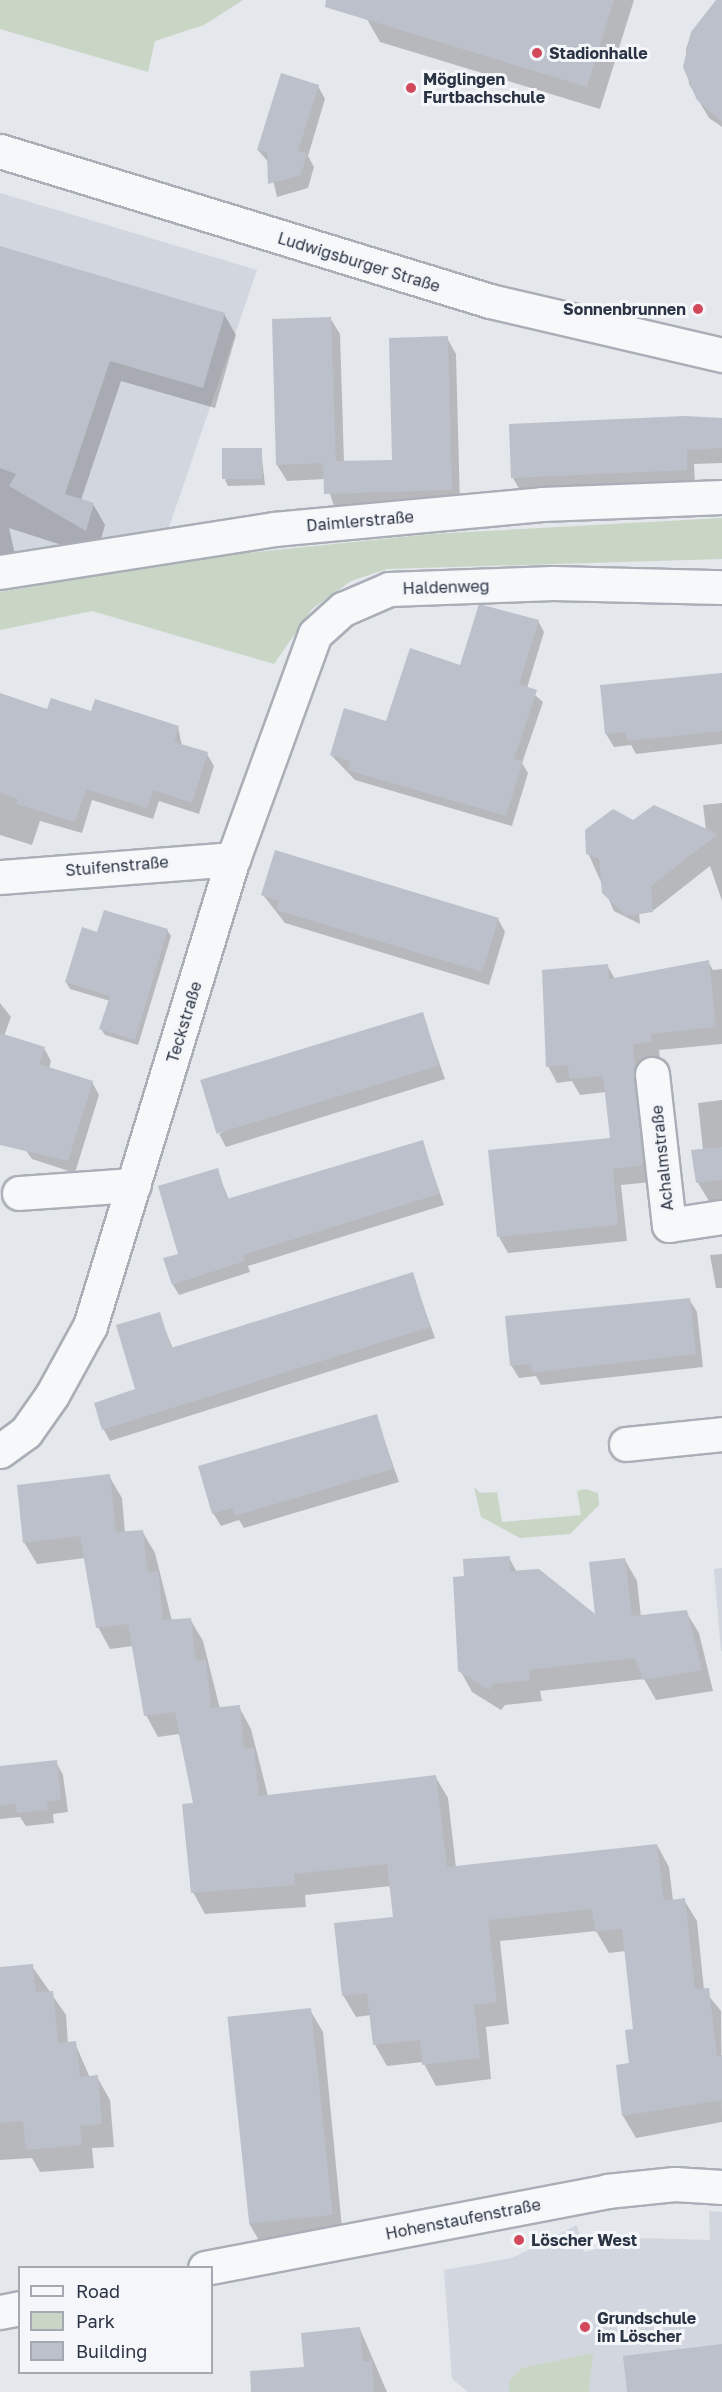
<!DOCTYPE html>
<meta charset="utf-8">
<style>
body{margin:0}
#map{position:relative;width:722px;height:2392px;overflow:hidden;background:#e4e7ec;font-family:"Golos Text",sans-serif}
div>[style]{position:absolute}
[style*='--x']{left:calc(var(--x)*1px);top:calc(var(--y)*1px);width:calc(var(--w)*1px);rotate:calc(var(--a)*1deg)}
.built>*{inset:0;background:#d2d6de}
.green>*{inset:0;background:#c9d6c5}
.shadow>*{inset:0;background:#0003}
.building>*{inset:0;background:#bbc0ca;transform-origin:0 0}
.roads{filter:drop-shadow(2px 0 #a9aeb7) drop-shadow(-2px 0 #a9aeb7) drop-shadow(0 2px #a9aeb7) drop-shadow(0 -2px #a9aeb7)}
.minor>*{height:33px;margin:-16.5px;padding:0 16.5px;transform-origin:16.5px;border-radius:16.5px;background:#f7f8fa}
.dots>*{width:16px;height:16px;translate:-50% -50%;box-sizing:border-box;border:3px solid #f4f6f9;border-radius:50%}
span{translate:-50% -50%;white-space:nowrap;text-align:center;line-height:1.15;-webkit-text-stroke:6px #f4f6f9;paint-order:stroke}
.poi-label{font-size:16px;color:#2b3445;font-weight:700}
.left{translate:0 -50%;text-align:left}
.right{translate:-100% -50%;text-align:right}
.street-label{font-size:16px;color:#2b3445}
.legend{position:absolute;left:18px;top:2266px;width:195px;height:108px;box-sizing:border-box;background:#f4f6f9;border:2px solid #a4a8b1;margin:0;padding:8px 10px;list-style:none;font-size:18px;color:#2b3445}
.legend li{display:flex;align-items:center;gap:12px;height:30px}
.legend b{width:30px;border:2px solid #a4a8b1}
</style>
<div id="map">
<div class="built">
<i style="clip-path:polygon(0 193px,257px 270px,168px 530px,0 561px)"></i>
<i style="clip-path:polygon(722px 1568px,722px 1651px,721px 1651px,714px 1569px)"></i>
<i style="clip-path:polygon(709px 2211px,722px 2212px,722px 2392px,468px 2392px,452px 2379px,444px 2270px,512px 2258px,577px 2225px,584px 2252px,643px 2238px,710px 2240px)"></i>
</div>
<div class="green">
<i style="clip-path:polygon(0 0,243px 0,204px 25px,155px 41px,148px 72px,0 29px)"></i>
<i style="clip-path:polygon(722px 518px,722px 559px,387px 569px,351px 581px,312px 609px,274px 664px,92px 611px,0 630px,0 592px,197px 558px,432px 534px)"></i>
<i style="clip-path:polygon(474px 1487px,480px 1493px,497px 1492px,502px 1522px,581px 1515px,577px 1491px,586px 1489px,598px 1493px,599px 1505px,570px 1534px,520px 1538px,481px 1517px)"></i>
<i style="clip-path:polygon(593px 2353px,589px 2392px,509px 2392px,509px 2381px,522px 2368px)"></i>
</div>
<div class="shadow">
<i style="clip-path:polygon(373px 0,634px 0,600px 109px,380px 42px,367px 19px)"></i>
<i style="clip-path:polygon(722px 8px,722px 127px,709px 118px,689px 84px,686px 49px,692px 32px)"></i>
<i style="clip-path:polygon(318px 86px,325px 99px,308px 156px,314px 167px,308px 188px,277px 197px,269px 163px,258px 150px)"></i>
<i style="clip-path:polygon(0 248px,224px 314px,236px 335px,215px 408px,121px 381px,81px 500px,93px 504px,105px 525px,96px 556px,9px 528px,17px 563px,0 566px)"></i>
<i style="clip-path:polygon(330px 318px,340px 334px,344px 462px,393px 462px,447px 338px,456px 354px,460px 506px,335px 509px,325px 479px,287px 481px,277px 465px)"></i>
<i style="clip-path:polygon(722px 419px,722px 463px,694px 464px,695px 485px,521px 492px,513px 478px)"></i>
<i style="clip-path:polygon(261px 450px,265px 485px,228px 486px,225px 480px)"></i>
<i style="clip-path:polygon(480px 606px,538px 621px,544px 632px,527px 688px,543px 702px,522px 763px,528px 773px,512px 826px,355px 780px,331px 755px,387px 723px,461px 667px)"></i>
<i style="clip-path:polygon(722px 675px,722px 744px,636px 754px,631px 745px,614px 747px,606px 734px)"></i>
<i style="clip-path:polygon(0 695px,48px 710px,178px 727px,182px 746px,207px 754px,214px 766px,199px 814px,159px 801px,153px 819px,92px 800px,82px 833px,40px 821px,32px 845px,0 835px)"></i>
<i style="clip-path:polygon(722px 803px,722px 901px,710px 866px,654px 910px,639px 911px,640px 924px,614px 911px,588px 853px,633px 822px,706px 830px,703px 805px)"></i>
<i style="clip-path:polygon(263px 895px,498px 919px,505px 932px,489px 985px,285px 923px)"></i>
<i style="clip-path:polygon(167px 930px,171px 936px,138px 1045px,105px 1035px,101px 1029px,110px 1001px,70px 989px,66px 982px,98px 934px)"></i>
<i style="clip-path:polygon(708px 962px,713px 970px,722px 969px,722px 1044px,659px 1050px,660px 1058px,641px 1060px,652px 1182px,621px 1185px,627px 1241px,508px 1253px,499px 1237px,612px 1139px,606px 1092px,580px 1095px,572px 1081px,557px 1083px,548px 1066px,607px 965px,615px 979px)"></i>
<i style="clip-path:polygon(0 1003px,11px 1017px,4px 1036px,44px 1048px,51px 1061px,49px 1069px,92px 1082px,99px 1095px,75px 1173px,32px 1159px,0 1115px)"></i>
<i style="clip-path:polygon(422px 1013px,445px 1079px,226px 1147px,219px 1134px)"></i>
<i style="clip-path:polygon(722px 1100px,722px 1200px,709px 1201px,698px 1183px,703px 1150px,698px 1103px)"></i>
<i style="clip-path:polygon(422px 1141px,444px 1205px,248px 1266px,250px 1272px,179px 1295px,173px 1285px,180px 1254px,217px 1170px,229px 1200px)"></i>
<i style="clip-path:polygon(722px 1254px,722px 1288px,716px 1288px,710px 1255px)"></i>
<i style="clip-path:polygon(412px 1274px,435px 1338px,110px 1441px,104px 1430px,96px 1404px,137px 1390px,159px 1314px,173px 1349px)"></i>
<i style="clip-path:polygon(689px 1299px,697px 1312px,703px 1367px,541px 1385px,536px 1376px,519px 1378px,511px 1365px)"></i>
<i style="clip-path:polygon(376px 1416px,399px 1482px,244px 1528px,239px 1520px,221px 1526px,213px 1513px)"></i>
<i style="clip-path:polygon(109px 1476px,122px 1498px,125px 1533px,142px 1531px,155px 1553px,172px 1621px,190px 1619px,203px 1641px,220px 1709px,239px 1707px,251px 1729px,268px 1796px,435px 1776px,448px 1798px,456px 1868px,657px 1845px,669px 1867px,673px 1901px,684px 1900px,697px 1921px,704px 1990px,721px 2011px,722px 2122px,636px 2138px,623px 2116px,618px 2066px,631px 2065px,635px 2031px,626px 1951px,609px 1953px,596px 1931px,500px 1941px,509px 2024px,486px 2027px,491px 2079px,436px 2086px,423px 2062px,387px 2066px,375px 2045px,371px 2015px,356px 2017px,343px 1995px,395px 1919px,391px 1886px,305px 1895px,306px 1907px,205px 1914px,193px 1892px,194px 1804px,179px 1734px,158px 1737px,146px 1715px,133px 1646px,110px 1649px,98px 1627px,85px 1558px,37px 1564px,24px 1542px)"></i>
<i style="clip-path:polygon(509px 1558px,517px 1572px,597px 1618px,625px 1560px,637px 1581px,641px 1617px,686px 1612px,699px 1633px,713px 1691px,656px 1700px,644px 1679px,540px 1691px,542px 1701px,505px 1705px,501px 1710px,472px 1692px,460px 1670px,466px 1577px)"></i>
<i style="clip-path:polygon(56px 1762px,63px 1775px,68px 1812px,53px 1814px,54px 1823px,26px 1826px,20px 1817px,0 1819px,0 1768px)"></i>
<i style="clip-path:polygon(32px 1966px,66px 2015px,68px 2043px,75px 2043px,90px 2078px,97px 2077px,110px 2100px,114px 2147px,92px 2148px,94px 2168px,40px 2172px,32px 2158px,0 2160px,0 1968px)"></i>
<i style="clip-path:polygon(310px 2010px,323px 2032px,343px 2238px,262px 2246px,249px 2223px)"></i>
<i style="clip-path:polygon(360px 2329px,387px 2392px,290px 2392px,306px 2369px)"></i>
</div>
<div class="building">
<i style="clip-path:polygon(326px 0,614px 0,587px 87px,325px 7px)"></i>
<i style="clip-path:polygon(716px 0,722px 0,722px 122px,697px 100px,683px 67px,691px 32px)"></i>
<i style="clip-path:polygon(281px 73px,319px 85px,298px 151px,307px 153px,301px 175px,268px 184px,267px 152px,257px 150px)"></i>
<i style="clip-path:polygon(0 246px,225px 313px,203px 388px,110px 361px,65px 494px,94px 503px,86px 531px,9px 486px,16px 474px,0 468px)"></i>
<i style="clip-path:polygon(331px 317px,336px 461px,392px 460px,389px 338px,448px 336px,452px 490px,324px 494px,323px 463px,276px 465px,272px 319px)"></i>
<i style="clip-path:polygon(685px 416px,722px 418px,722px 448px,687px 450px,687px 470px,511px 478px,509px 424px)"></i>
<i style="left:262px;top:448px;width:31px;height:40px;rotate:90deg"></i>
<i style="clip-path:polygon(479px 604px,539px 620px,519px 684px,537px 690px,514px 759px,523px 761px,506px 816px,347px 770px,350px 761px,330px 755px,344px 708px,386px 721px,410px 648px,460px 665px)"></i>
<i style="clip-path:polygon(722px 673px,722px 731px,627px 741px,626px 732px,605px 734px,600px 685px)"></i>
<i style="clip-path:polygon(0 693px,47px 709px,51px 698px,91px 711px,95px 699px,179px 726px,174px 742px,208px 752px,192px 803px,153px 790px,147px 808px,86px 789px,75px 822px,16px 804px,18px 799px,0 793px)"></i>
<i style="clip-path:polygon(654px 805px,718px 834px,651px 886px,653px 912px,626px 916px,602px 893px,599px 859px,586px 854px,585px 830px,613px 809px,633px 820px)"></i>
<i style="clip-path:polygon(275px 850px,499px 918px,482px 972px,276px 910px,279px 901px,261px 895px)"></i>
<i style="clip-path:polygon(104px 910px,168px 929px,135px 1040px,99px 1029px,110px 996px,65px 982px,82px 927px,97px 932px)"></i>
<i style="clip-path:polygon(709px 960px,716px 1027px,651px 1034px,652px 1042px,633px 1044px,643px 1165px,613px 1169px,618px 1225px,497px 1237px,488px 1150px,610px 1138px,603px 1076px,569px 1079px,568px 1065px,546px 1067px,542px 970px,608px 964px,609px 979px)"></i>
<i style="left:423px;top:1012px;width:56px;height:233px;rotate:73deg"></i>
<i style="clip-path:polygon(0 1033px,45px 1047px,39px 1064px,93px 1081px,68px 1161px,0 1145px)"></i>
<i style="clip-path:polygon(423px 1140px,439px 1194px,243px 1255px,245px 1261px,172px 1285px,163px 1258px,178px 1254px,158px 1186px,218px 1168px,227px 1199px)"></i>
<i style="clip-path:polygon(722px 1147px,722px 1180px,696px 1183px,691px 1150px)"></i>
<i style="clip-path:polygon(413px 1272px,430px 1327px,102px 1430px,94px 1403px,135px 1389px,116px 1325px,160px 1312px,171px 1348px)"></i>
<i style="clip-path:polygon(690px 1298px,696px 1354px,532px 1373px,531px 1364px,510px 1366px,505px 1316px)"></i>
<i style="clip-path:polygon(377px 1414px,393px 1469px,235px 1516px,232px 1508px,212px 1514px,198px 1466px)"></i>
<i style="clip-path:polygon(110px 1474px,116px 1532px,143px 1530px,148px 1573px,158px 1571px,163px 1620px,191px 1618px,196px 1661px,206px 1660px,211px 1708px,240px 1705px,244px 1749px,254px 1748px,259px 1796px,436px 1775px,447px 1867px,657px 1844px,664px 1901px,685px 1898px,695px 1989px,709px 1988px,717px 2056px,722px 2055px,722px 2100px,622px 2116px,616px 2065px,629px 2063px,625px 2030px,633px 2029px,622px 1929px,595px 1932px,592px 1909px,488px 1920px,497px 2002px,474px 2005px,480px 2058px,422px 2065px,420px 2040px,373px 2045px,367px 1993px,342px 1996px,334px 1923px,393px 1917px,387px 1864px,294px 1874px,295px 1885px,191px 1893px,182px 1804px,193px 1803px,175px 1712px,144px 1716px,128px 1624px,96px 1628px,80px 1536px,23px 1543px,17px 1485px)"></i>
<i style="clip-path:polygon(510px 1556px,510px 1571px,539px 1569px,595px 1614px,589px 1562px,625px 1558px,632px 1616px,687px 1610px,702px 1670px,643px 1680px,635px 1658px,529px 1670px,530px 1680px,493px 1684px,489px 1690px,458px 1671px,453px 1577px,464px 1576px,463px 1559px)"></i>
<i style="clip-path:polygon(57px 1760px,61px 1800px,47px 1801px,48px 1810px,17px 1813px,16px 1804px,0 1806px,0 1766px)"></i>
<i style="clip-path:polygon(33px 1964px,36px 1992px,53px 1991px,58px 2043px,76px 2041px,80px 2077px,98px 2075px,102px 2124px,80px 2126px,82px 2145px,26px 2150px,23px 2121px,0 2123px,0 1967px)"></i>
<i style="left:311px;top:2008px;width:208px;height:84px;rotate:84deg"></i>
<i style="clip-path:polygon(360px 2327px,363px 2362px,372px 2361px,374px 2392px,251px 2392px,250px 2371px,304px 2367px,301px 2333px)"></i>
<i style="clip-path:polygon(722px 2344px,722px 2392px,627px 2392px,623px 2356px)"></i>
</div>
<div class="roads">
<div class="minor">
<i style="--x:0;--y:151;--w:512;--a:17.02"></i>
<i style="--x:490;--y:301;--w:238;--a:13.1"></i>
<i style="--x:0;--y:572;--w:277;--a:-8.9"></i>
<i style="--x:274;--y:529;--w:269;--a:-5.3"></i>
<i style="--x:542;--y:504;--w:180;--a:-2.2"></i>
<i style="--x:0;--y:877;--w:234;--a:-4.4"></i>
<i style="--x:652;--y:1074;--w:152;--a:83.6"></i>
<i style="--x:669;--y:1225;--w:54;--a:-8.6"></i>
<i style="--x:19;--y:1193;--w:115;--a:-4"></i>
<i style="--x:626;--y:1444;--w:97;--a:-5.9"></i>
<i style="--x:0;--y:1451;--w:32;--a:-36"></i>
<i style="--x:26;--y:1432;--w:45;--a:-54.9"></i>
<i style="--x:52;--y:1395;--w:79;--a:-61.2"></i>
<i style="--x:90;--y:1326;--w:488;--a:-73"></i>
<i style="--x:233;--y:859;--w:239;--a:-70"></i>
<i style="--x:315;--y:634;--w:38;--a:-42"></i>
<i style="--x:343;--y:609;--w:50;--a:-23.5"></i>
<i style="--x:389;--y:589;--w:164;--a:-2.1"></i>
<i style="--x:553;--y:583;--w:169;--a:1.4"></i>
<i style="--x:205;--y:2268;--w:409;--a:-10.8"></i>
<i style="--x:607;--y:2191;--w:68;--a:-5.9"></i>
<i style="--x:675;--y:2184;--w:47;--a:3.7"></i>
<i style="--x:0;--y:2312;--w:20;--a:-11"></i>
</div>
</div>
<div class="dots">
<i style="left:537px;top:53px;background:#d1495b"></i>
<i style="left:411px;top:88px;background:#d1495b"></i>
<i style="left:698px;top:309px;background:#d1495b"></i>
<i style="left:519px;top:2240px;background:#d1495b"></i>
<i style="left:585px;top:2327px;background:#d1495b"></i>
</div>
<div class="poi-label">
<span class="left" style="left:549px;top:53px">Stadionhalle</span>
<span class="left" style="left:423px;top:88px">Möglingen<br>Furtbachschule</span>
<span class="right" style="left:686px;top:309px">Sonnenbrunnen</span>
<span class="left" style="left:531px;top:2240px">Löscher West</span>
<span class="left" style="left:597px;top:2327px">Grundschule<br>im Löscher</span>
</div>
<div class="street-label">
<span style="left:359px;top:262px;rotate:17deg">Ludwigsburger Straße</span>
<span style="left:360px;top:521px;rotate:-5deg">Daimlerstraße</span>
<span style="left:446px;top:587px;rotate:-2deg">Haldenweg</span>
<span style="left:117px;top:866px;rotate:-5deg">Stuifenstraße</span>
<span style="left:184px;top:1022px;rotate:-73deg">Teckstraße</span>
<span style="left:662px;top:1158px;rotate:-96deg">Achalmstraße</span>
<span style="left:463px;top:2219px;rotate:-11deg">Hohenstaufenstraße</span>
</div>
<ul class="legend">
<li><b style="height:8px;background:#f7f8fa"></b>Road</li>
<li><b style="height:16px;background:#c9d6c5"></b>Park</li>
<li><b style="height:16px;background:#bbc0ca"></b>Building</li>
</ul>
</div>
